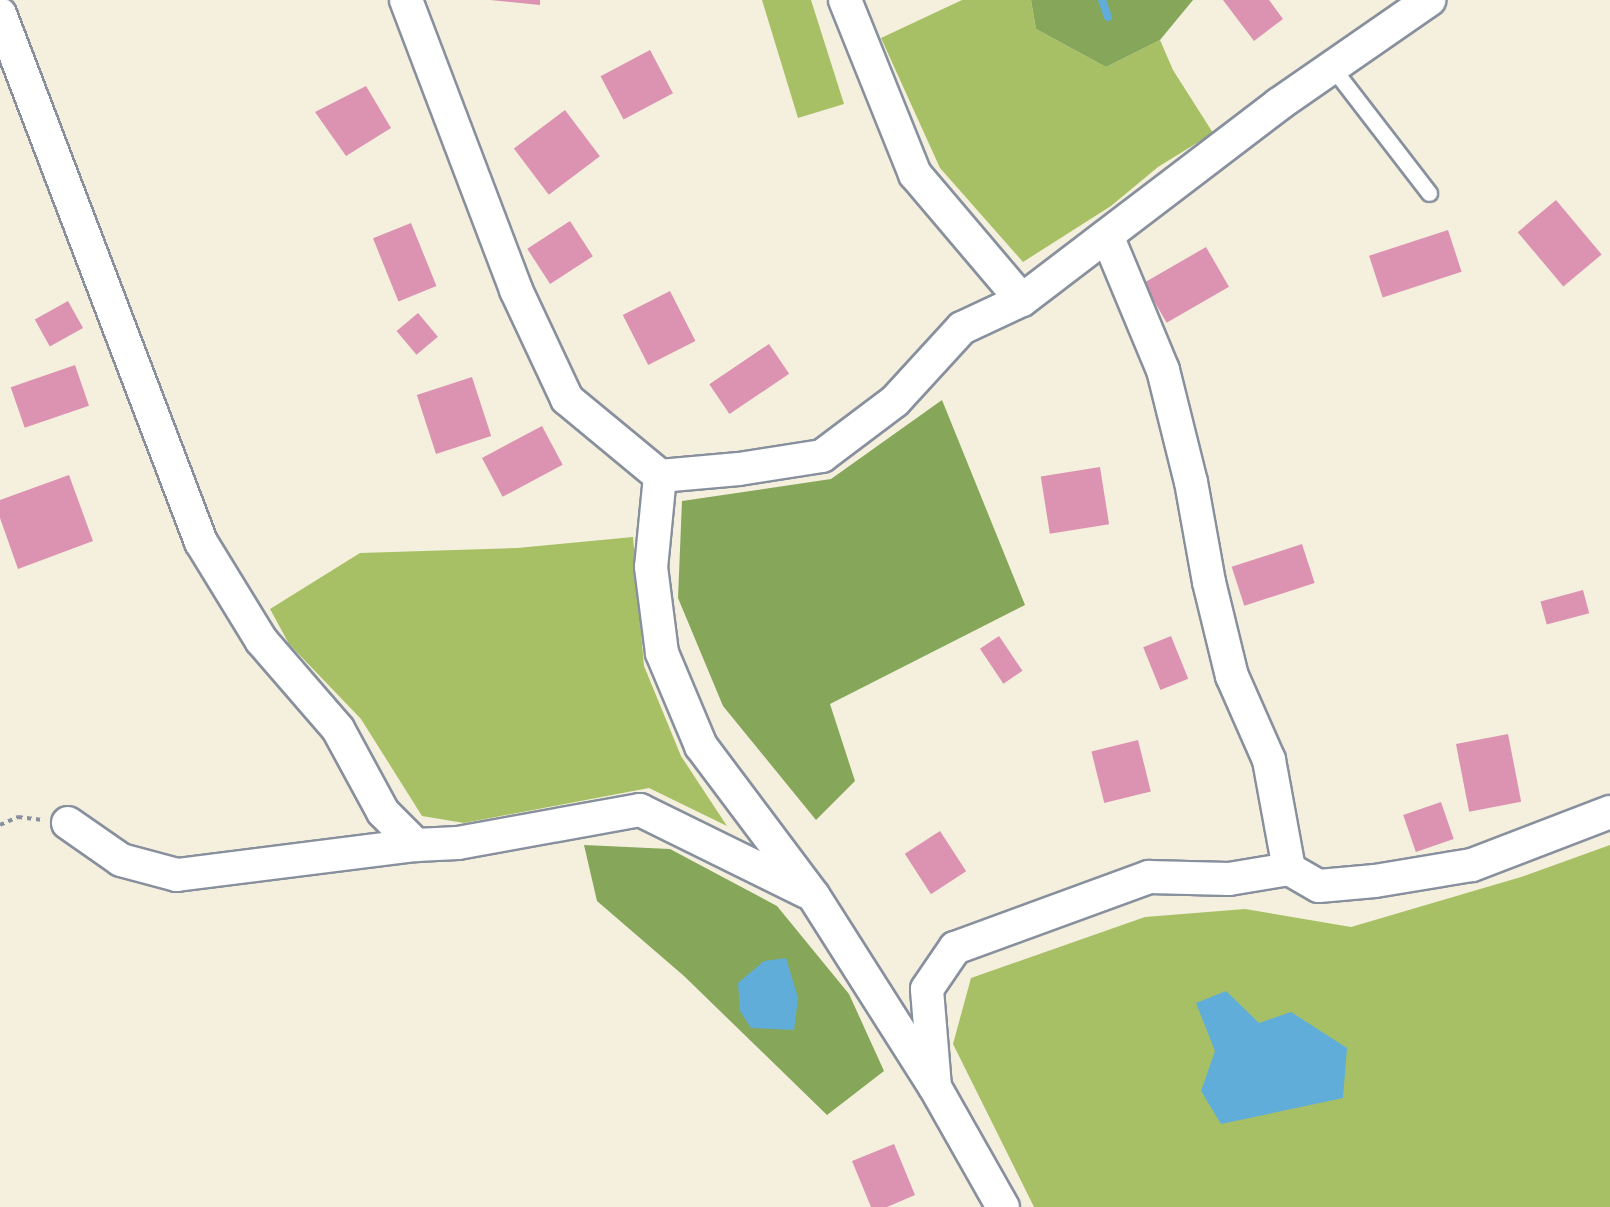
<!DOCTYPE html>
<style>
body{margin:0}
#map{position:relative;width:1610px;height:1207px;overflow:hidden;background:#f5f0de;font-family:Kalam,sans-serif}
div>[style]{position:absolute}
[style*='--x']{left:calc(var(--x)*1px);top:calc(var(--y)*1px);width:calc(var(--w)*1px);rotate:calc(var(--a)*1deg)}
.green>*{inset:0;background:#a8c065}
.forest>*{inset:0;background:#86a65a}
.water>*{inset:0;background:#61adda}
.stream>*{height:8px;margin:-4px;padding:0 4px;transform-origin:4px;border-radius:4px;background:#61adda}
.building>*{inset:0;background:#dc93b2;transform-origin:0 0}
.path>*{height:4px;margin-top:-2px;transform-origin:0;background:repeating-linear-gradient(90deg,#88909e 0 4.5px,transparent 0 9px)}
.roads{filter:drop-shadow(2px 0 #88909e) drop-shadow(-2px 0 #88909e) drop-shadow(0 2px #88909e) drop-shadow(0 -2px #88909e)}
.lane>*{height:15px;margin:-7.5px;padding:0 7.5px;transform-origin:7.5px;border-radius:7.5px;background:#fff}
.street>*{height:32px;margin:-16px;padding:0 16px;transform-origin:16px;border-radius:16px;background:#fff}
span{translate:-50% -50%;white-space:nowrap;text-align:center;line-height:1.15;-webkit-text-stroke:5px #fff;paint-order:stroke}
</style>
<div id="map">
<div class="green">
<i style="clip-path:polygon(762px 0,811px 0,844px 104px,798px 118px)"></i>
<i style="clip-path:polygon(962px 0,1031px 0,1036px 29px,1106px 67px,1160px 40px,1173px 70px,1213px 133px,1158px 167px,1111px 206px,1023px 262px,940px 168px,881px 38px)"></i>
<i style="clip-path:polygon(633px 537px,644px 666px,681px 756px,727px 826px,649px 788px,464px 823px,422px 816px,361px 719px,289px 644px,270px 609px,360px 553px,517px 548px)"></i>
<i style="clip-path:polygon(1610px 845px,1610px 1207px,1034px 1207px,953px 1044px,971px 978px,1145px 917px,1245px 909px,1351px 927px,1521px 877px)"></i>
</div>
<div class="forest">
<i style="clip-path:polygon(1031px 0,1193px 0,1160px 40px,1106px 67px,1036px 29px)"></i>
<i style="clip-path:polygon(942px 400px,1025px 605px,830px 704px,855px 781px,816px 820px,723px 706px,678px 598px,682px 501px,831px 479px)"></i>
<i style="clip-path:polygon(584px 845px,670px 849px,777px 906px,849px 994px,884px 1071px,827px 1115px,684px 976px,597px 901px)"></i>
</div>
<div class="water">
<i style="clip-path:polygon(786px 958px,798px 998px,794px 1030px,751px 1028px,740px 1011px,738px 983px,764px 961px)"></i>
<i style="clip-path:polygon(1226px 991px,1259px 1023px,1291px 1012px,1347px 1048px,1343px 1098px,1221px 1124px,1201px 1091px,1215px 1051px,1196px 1003px)"></i>
</div>
<div class="stream">
<i style="--x:1102;--y:0;--w:18;--a:71"></i>
</div>
<div class="building">
<i style="clip-path:polygon(490px 0,540px 0,540px 5px)"></i>
<i style="clip-path:polygon(1223px 0,1269px 0,1283px 19px,1254px 41px)"></i>
<i style="left:650px;top:50px;width:49px;height:56px;rotate:62deg"></i>
<i style="clip-path:polygon(366px 86px,391px 128px,346px 156px,315px 112px)"></i>
<i style="left:565px;top:110px;width:58px;height:64px;rotate:53deg"></i>
<i style="left:1556px;top:200px;width:71px;height:50px;rotate:50deg"></i>
<i style="left:570px;top:221px;width:42px;height:51px;rotate:57deg"></i>
<i style="left:411px;top:223px;width:68px;height:41px;rotate:68deg"></i>
<i style="left:1448px;top:230px;width:44px;height:83px;rotate:72deg"></i>
<i style="left:1206px;top:247px;width:46px;height:72px;rotate:60deg"></i>
<i style="left:670px;top:291px;width:56px;height:53px;rotate:63deg"></i>
<i style="left:68px;top:301px;width:31px;height:38px;rotate:61deg"></i>
<i style="left:418px;top:313px;width:31px;height:28px;rotate:50deg"></i>
<i style="left:769px;top:344px;width:36px;height:72px;rotate:56deg"></i>
<i style="left:75px;top:365px;width:43px;height:68px;rotate:71deg"></i>
<i style="left:472px;top:377px;width:62px;height:58px;rotate:72deg"></i>
<i style="left:542px;top:426px;width:44px;height:68px;rotate:62deg"></i>
<i style="left:1100px;top:467px;width:58px;height:60px;rotate:81deg"></i>
<i style="clip-path:polygon(69px 475px,93px 541px,18px 569px,0 518px,0 500px)"></i>
<i style="left:1302px;top:544px;width:41px;height:74px;rotate:72deg"></i>
<i style="left:1583px;top:590px;width:24px;height:44px;rotate:75deg"></i>
<i style="left:999px;top:636px;width:42px;height:23px;rotate:56deg"></i>
<i style="left:1171px;top:636px;width:46px;height:30px;rotate:68deg"></i>
<i style="left:1508px;top:734px;width:69px;height:53px;rotate:79deg"></i>
<i style="left:1138px;top:740px;width:53px;height:48px;rotate:76deg"></i>
<i style="left:1441px;top:802px;width:39px;height:40px;rotate:71deg"></i>
<i style="left:940px;top:831px;width:48px;height:42px;rotate:57deg"></i>
<i style="clip-path:polygon(894px 1144px,915px 1195px,887px 1207px,871px 1207px,852px 1161px)"></i>
</div>
<div class="path">
<i style="--x:0;--y:825;--w:20;--a:-24"></i>
<i style="--x:18;--y:817;--w:23;--a:7"></i>
</div>
<div class="roads">
<div class="lane">
<i style="--x:1332;--y:67;--w:159;--a:52.4"></i>
</div>
<div class="street">
<i style="--x:406;--y:0;--w:310;--a:69.2"></i>
<i style="--x:516;--y:290;--w:120;--a:64.9"></i>
<i style="--x:567;--y:399;--w:121;--a:39.6"></i>
<i style="--x:660;--y:476;--w:91;--a:95.6"></i>
<i style="--x:651;--y:567;--w:87;--a:82.7"></i>
<i style="--x:662;--y:653;--w:101;--a:67.2"></i>
<i style="--x:701;--y:746;--w:186;--a:53.1"></i>
<i style="--x:813;--y:895;--w:227;--a:57.6"></i>
<i style="--x:935;--y:1087;--w:98;--a:-94.7"></i>
<i style="--x:927;--y:989;--w:50;--a:-55.7"></i>
<i style="--x:955;--y:948;--w:207;--a:-20.1"></i>
<i style="--x:1149;--y:877;--w:80;--a:1.4"></i>
<i style="--x:1229;--y:879;--w:61;--a:-9.5"></i>
<i style="--x:1289;--y:869;--w:34;--a:30"></i>
<i style="--x:1319;--y:886;--w:56;--a:-5.1"></i>
<i style="--x:1375;--y:881;--w:98;--a:-9.4"></i>
<i style="--x:1472;--y:865;--w:148;--a:-21"></i>
<i style="--x:845;--y:0;--w:188;--a:68.1"></i>
<i style="--x:915;--y:174;--w:165;--a:49.7"></i>
<i style="--x:0;--y:14;--w:565;--a:69.16"></i>
<i style="--x:201;--y:542;--w:115;--a:58.5"></i>
<i style="--x:261;--y:640;--w:118;--a:49.1"></i>
<i style="--x:338;--y:729;--w:94;--a:61.5"></i>
<i style="--x:383;--y:812;--w:47;--a:45"></i>
<i style="--x:1108;--y:238;--w:143;--a:67.4"></i>
<i style="--x:1163;--y:370;--w:115;--a:76"></i>
<i style="--x:1191;--y:482;--w:102;--a:79.8"></i>
<i style="--x:1209;--y:582;--w:97;--a:76.3"></i>
<i style="--x:1232;--y:676;--w:92;--a:66.2"></i>
<i style="--x:1269;--y:760;--w:111;--a:79.6"></i>
<i style="--x:660;--y:476;--w:79;--a:-5.1"></i>
<i style="--x:739;--y:469;--w:84;--a:-8.9"></i>
<i style="--x:822;--y:456;--w:91;--a:-37"></i>
<i style="--x:895;--y:401;--w:99;--a:-47.5"></i>
<i style="--x:962;--y:328;--w:66;--a:-25"></i>
<i style="--x:1022;--y:300;--w:323;--a:-37.3"></i>
<i style="--x:1279;--y:104;--w:183;--a:-34.7"></i>
<i style="--x:68;--y:823;--w:65;--a:34.9"></i>
<i style="--x:121;--y:860;--w:58;--a:15"></i>
<i style="--x:177;--y:875;--w:241;--a:-7.2"></i>
<i style="--x:416;--y:845;--w:42;--a:-2.7"></i>
<i style="--x:458;--y:843;--w:185;--a:-10.3"></i>
<i style="--x:640;--y:810;--w:186;--a:26.2"></i>
<i style="--x:935;--y:1087;--w:138;--a:60.5"></i>
</div>
</div>
</div>
